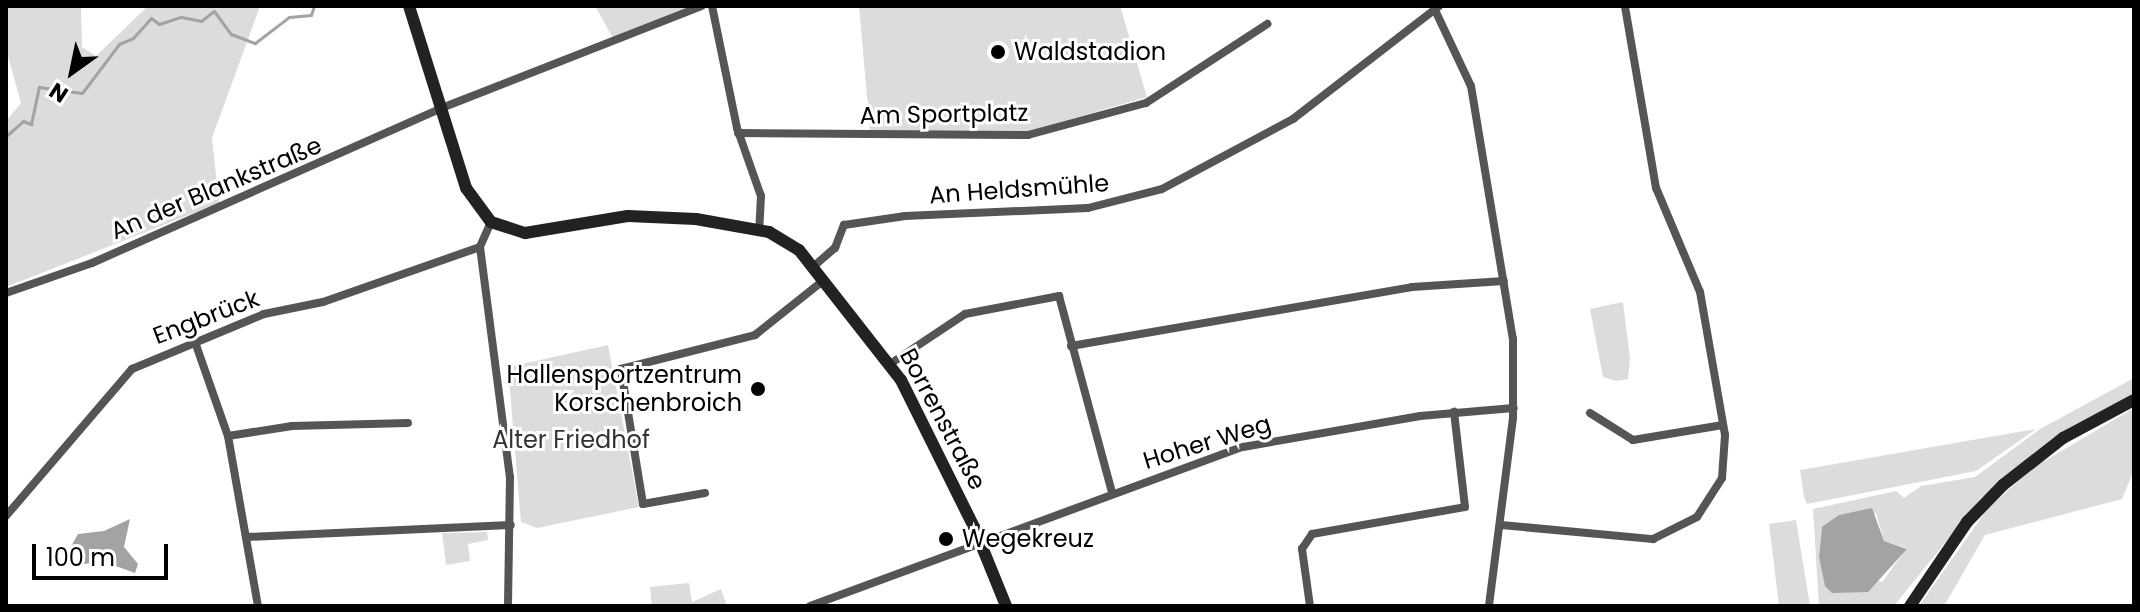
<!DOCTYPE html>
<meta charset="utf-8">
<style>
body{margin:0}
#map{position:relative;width:2140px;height:612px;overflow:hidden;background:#fff;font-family:Poppins,sans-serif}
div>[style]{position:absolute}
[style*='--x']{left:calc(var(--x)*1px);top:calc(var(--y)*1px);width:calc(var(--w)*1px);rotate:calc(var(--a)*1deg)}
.green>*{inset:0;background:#dcdcdc}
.water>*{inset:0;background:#a3a3a3}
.stream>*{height:3px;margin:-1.5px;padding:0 1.5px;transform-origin:1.5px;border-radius:1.5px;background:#a3a3a3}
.street>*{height:8px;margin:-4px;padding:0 4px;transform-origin:4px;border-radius:4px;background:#555}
.secondary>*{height:12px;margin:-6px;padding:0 6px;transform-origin:6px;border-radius:6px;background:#222}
.dots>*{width:22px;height:22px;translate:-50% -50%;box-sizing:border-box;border:4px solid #fff;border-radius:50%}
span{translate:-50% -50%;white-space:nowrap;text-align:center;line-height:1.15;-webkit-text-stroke:6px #fff;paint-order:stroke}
.poi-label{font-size:24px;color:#000}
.left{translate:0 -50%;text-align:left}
.right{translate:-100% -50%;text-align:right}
.street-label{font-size:24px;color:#000}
.park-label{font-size:24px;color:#333}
.frame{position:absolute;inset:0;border:8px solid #000;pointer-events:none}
.north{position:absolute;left:32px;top:32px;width:80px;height:80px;-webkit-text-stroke:6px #fff;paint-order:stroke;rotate:213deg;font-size:22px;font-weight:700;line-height:32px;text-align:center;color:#000}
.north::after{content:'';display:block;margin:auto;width:28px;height:36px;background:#000;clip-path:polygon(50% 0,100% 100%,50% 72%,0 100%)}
.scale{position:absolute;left:32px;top:544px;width:136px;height:36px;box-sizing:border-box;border:4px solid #000;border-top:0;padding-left:10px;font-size:24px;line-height:28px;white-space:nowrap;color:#000;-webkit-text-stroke:6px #fff;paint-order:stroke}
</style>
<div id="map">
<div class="green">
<i style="clip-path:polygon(6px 6px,81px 6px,82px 47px,96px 56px,148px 6px,260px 6px,212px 138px,219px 203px,6px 287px,6px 121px,21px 103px,6px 49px)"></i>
<i style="clip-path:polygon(595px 6px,692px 6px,613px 38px)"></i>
<i style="clip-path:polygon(859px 6px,1120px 6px,1147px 97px,1023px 133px,870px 131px)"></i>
<i style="clip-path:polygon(1623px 302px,1630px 359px,1628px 379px,1617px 381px,1603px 377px,1590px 309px)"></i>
<i style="clip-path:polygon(608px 345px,639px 507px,537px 528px,521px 522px,508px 367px)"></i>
<i style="clip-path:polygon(evenodd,2134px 378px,2134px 394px,2070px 427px,1981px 498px,1894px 606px,1819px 606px,1813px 509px,1896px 491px,1904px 498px,1921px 486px,1975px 477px,2040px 429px,2134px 378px,1876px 513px,1884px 541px,1907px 548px,1882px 582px,1819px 557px,1822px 527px,1876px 513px)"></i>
<i style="clip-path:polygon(2134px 408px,2134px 470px,2122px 499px,1985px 535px,1944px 606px,1919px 606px,1988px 508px,2036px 466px)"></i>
<i style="clip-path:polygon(2036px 429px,1976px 471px,1807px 504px,1804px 497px,1800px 470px)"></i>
<i style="clip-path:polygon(1796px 520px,1810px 606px,1779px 606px,1769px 524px)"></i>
<i style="clip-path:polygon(487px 532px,488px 540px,468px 544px,470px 561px,446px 565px,442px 533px)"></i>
<i style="clip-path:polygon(689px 583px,692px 602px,721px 589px,727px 606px,652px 606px,650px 587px)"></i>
</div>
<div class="water">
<i style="clip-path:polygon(1872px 508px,1884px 541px,1907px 549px,1868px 592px,1832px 593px,1825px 586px,1819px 557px,1822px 527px,1839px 515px)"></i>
<i style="clip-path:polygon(130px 519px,124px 547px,138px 564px,135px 573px,110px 564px,108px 549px,90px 552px,92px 563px,84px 564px,82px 553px,70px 548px,78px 534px,104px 531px)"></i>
</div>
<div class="stream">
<i style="--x:6;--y:136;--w:23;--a:-41"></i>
<i style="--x:23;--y:121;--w:9;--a:21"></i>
<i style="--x:31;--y:124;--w:38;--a:-78"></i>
<i style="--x:39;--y:87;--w:43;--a:7.9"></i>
<i style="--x:82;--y:93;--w:61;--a:-52.9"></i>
<i style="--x:119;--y:44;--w:15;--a:-23"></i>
<i style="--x:133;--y:38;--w:27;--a:-48"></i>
<i style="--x:151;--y:18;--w:10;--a:37"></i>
<i style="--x:159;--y:24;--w:23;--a:-18"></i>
<i style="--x:181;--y:17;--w:20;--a:11"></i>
<i style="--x:201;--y:21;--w:16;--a:-38"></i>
<i style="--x:214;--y:11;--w:29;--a:54"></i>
<i style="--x:231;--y:34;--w:26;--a:21"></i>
<i style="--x:255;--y:43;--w:43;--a:-37.4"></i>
<i style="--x:289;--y:17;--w:22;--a:-5"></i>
<i style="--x:311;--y:15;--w:9;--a:-72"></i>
</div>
<div class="street">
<i style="--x:712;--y:6;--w:125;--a:78.4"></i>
<i style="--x:737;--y:128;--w:72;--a:70.6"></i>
<i style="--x:761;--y:196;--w:33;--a:93"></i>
<i style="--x:1435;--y:10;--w:84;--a:64.7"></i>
<i style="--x:1471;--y:86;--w:256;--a:80.6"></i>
<i style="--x:1513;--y:339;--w:79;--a:90"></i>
<i style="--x:1513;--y:418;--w:190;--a:97.3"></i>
<i style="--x:738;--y:133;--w:290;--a:0.4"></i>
<i style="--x:1028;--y:135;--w:122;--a:-15.2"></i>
<i style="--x:1146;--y:103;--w:145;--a:-33.1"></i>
<i style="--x:491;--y:222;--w:27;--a:114"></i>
<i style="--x:480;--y:247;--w:232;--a:82.6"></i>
<i style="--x:510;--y:477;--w:129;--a:90.9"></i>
<i style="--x:814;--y:266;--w:28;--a:-41"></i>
<i style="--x:835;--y:248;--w:25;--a:-69"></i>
<i style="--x:844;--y:225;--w:62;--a:-8.4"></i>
<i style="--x:905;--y:216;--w:183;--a:-2.5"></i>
<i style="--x:1088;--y:208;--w:76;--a:-14.4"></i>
<i style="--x:1162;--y:189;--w:149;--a:-28.1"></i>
<i style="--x:1293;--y:119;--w:185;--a:-37.7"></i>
<i style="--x:6;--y:293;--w:91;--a:-19.2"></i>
<i style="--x:92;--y:263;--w:380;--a:-23.9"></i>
<i style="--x:439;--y:109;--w:282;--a:-21.4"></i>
<i style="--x:195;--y:342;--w:100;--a:70.7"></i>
<i style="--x:228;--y:436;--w:173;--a:80"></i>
<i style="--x:1071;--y:346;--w:346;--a:-9.8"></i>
<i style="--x:1412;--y:287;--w:92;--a:-3.7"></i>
<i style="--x:890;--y:364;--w:90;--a:-33.7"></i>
<i style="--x:965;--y:314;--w:96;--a:-10.8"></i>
<i style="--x:1059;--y:296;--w:204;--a:74.9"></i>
<i style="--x:1590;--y:413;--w:51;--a:32.1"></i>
<i style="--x:1633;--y:440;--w:91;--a:-9.5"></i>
<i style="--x:228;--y:436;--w:65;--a:-8.9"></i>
<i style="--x:292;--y:426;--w:116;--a:-1.5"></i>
<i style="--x:705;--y:493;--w:63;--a:169.9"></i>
<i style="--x:643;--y:504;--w:137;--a:-99.3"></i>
<i style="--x:621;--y:369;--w:138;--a:-14.2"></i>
<i style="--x:755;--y:335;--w:88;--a:-38.6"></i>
<i style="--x:6;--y:516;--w:194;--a:-49.4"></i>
<i style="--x:132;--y:369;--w:143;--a:-22.6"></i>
<i style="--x:264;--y:314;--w:60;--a:-11.5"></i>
<i style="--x:323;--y:302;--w:166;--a:-19.3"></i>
<i style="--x:1501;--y:525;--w:153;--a:5.3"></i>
<i style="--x:1653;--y:539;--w:49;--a:-26.6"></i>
<i style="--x:1697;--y:517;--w:46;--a:-57.3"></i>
<i style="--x:1722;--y:478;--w:43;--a:-86"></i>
<i style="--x:1725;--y:435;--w:145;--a:-99.9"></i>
<i style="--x:1700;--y:292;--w:113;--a:-112.9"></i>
<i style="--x:1656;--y:188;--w:185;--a:-99.7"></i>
<i style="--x:247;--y:537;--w:264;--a:-2.6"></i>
<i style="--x:810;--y:606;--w:461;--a:-20.2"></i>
<i style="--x:1243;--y:447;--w:180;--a:-9.9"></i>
<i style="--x:1420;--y:416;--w:94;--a:-4.9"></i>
<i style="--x:1310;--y:606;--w:58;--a:-98"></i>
<i style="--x:1302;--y:549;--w:18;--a:-56"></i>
<i style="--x:1312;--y:534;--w:155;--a:-10"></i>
<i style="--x:1465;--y:507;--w:96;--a:-96.6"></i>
</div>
<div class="secondary">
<i style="--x:409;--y:6;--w:191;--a:72.6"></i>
<i style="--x:466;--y:188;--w:42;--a:53.7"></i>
<i style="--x:491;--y:222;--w:36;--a:18"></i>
<i style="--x:525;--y:233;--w:104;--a:-9.4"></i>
<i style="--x:628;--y:216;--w:68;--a:2.5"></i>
<i style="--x:696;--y:219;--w:74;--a:10.1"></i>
<i style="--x:769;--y:232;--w:35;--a:31"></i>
<i style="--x:799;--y:250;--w:165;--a:51.9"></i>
<i style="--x:901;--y:380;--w:164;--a:63.6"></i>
<i style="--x:974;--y:527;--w:85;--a:67.9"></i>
<i style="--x:1910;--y:606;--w:102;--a:-55.8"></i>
<i style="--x:1967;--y:522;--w:52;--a:-45.8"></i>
<i style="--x:2003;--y:485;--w:76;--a:-38.1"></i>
<i style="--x:2063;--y:438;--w:81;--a:-28.2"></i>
</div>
<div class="dots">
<i style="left:998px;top:52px;background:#000"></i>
<i style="left:758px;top:389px;background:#000"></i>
<i style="left:946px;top:539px;background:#000"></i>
</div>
<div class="poi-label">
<span class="left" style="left:1014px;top:52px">Waldstadion</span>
<span class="right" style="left:742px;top:389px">Hallensportzentrum<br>Korschenbroich</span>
<span class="left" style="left:962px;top:539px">Wegekreuz</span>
</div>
<div class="street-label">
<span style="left:944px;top:114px;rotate:-1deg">Am Sportplatz</span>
<span style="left:216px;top:188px;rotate:-23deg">An der Blankstraße</span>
<span style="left:1019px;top:189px;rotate:-4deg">An Heldsmühle</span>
<span style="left:206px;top:317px;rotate:-21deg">Engbrück</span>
<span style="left:943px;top:419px;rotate:62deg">Borrenstraße</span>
<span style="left:1207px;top:442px;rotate:-17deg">Hoher Weg</span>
</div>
<div class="park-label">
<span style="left:571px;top:440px">Alter Friedhof</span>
</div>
<div class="frame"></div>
<div class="north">N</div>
<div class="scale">100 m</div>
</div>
